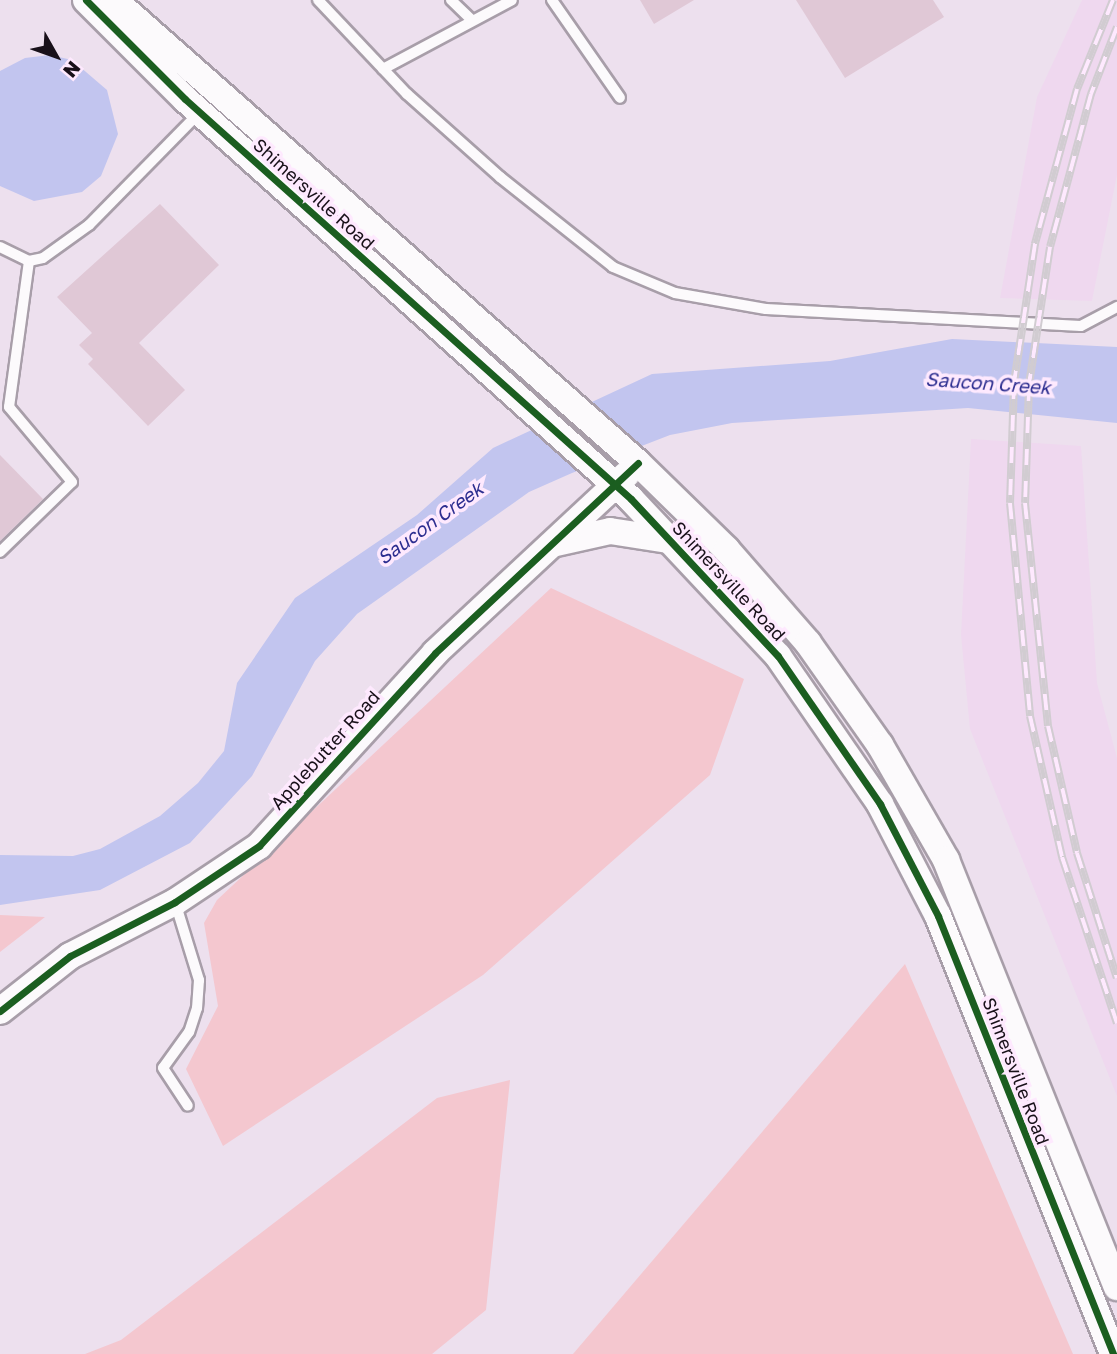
<!DOCTYPE html>
<style>
body{margin:0}
#map{position:relative;width:1117px;height:1354px;overflow:hidden;background:#ede0ee;font-family:"Golos Text",sans-serif}
div>[style]{position:absolute}
[style*='--x']{left:calc(var(--x)*1px);top:calc(var(--y)*1px);width:calc(var(--w)*1px);rotate:calc(var(--a)*1deg)}
.built>*{inset:0;background:#efd8ef}
.green>*{inset:0;background:#f4c7cf}
.water>*{inset:0;background:#c2c5ef}
.building>*{inset:0;background:#e0c8d6}
.roads{filter:drop-shadow(2px 0 #a89ea9) drop-shadow(-2px 0 #a89ea9) drop-shadow(0 2px #a89ea9) drop-shadow(0 -2px #a89ea9)}
.service>*{height:10px;margin:-5px;padding:0 5px;transform-origin:5px;border-radius:5px;background:#fcfafc}
.tertiary>*{height:26px;margin:-13px;padding:0 13px;transform-origin:13px;border-radius:13px;background:#fcfafc}
.rail>*{height:8px;margin-top:-4px;transform-origin:0;background:repeating-linear-gradient(90deg,#fee9fe 0 16px,#d1ccd1 0 32px);box-sizing:border-box;border-block:2px solid #d1ccd1}
.cycleway>*{height:7px;margin:-3.5px;padding:0 3.5px;transform-origin:3.5px;border-radius:3.5px;background:#1b5e20}
span{translate:-50% -50%;white-space:nowrap;text-align:center;line-height:1.15;-webkit-text-stroke:7px #fee9fe;paint-order:stroke}
.street-label{font-size:18px;color:#181019}
.water-label{font-size:19px;color:#2d2e90;font-style:italic}
.north{position:absolute;left:21px;top:21px;width:70px;height:70px;-webkit-text-stroke:5px #fee9fe;paint-order:stroke;rotate:130deg;font-size:19px;font-weight:700;line-height:28px;text-align:center;color:#181019}
.north::after{content:'';display:block;margin:auto;width:24px;height:32px;background:#181019;clip-path:polygon(50% 0,100% 100%,50% 72%,0 100%)}
</style>
<div id="map">
<div class="built">
<i style="clip-path:polygon(1082px 0,1117px 0,1117px 175px,1092px 301px,1000px 298px,1037px 97px)"></i>
<i style="clip-path:polygon(971px 439px,1081px 446px,1097px 683px,1117px 758px,1117px 1096px,970px 729px,961px 635px)"></i>
</div>
<div class="green">
<i style="clip-path:polygon(551px 588px,744px 679px,710px 775px,483px 975px,223px 1146px,186px 1069px,218px 1006px,204px 923px,217px 900px)"></i>
<i style="clip-path:polygon(0 915px,45px 917px,0 952px)"></i>
<i style="clip-path:polygon(905px 964px,1073px 1354px,573px 1354px)"></i>
<i style="clip-path:polygon(510px 1080px,486px 1310px,432px 1354px,85px 1354px,121px 1340px,437px 1098px)"></i>
</div>
<div class="water">
<i style="clip-path:polygon(50px 55px,72px 60px,107px 90px,118px 134px,101px 176px,82px 192px,34px 201px,0 186px,0 71px,25px 58px)"></i>
<i style="clip-path:polygon(952px 339px,1117px 347px,1117px 423px,968px 408px,732px 423px,670px 435px,572px 473px,529px 492px,357px 614px,315px 661px,252px 776px,190px 843px,100px 890px,0 905px,0 855px,73px 856px,100px 849px,160px 816px,198px 783px,224px 751px,237px 683px,295px 598px,417px 515px,493px 448px,652px 374px,830px 361px)"></i>
</div>
<div class="building">
<i style="clip-path:polygon(640px 0,694px 0,654px 24px)"></i>
<i style="clip-path:polygon(796px 0,933px 0,944px 17px,845px 78px)"></i>
<i style="clip-path:polygon(160px 204px,219px 265px,139px 343px,185px 390px,148px 426px,88px 364px,93px 359px,79px 345px,92px 333px,57px 297px)"></i>
<i style="clip-path:polygon(0 455px,43px 499px,0 541px)"></i>
</div>
<div class="roads">
<div class="service">
<i style="--x:318;--y:0;--w:129;--a:46.6"></i>
<i style="--x:407;--y:94;--w:125;--a:41.7"></i>
<i style="--x:500;--y:177;--w:144;--a:38.5"></i>
<i style="--x:613;--y:267;--w:67;--a:22.8"></i>
<i style="--x:675;--y:293;--w:92;--a:10"></i>
<i style="--x:766;--y:309;--w:315;--a:3.1"></i>
<i style="--x:1081;--y:326;--w:41;--a:-27.8"></i>
<i style="--x:451;--y:0;--w:29;--a:44"></i>
<i style="--x:552;--y:0;--w:119;--a:55.2"></i>
<i style="--x:383;--y:69;--w:146;--a:-28.1"></i>
<i style="--x:0;--y:247;--w:32;--a:26"></i>
<i style="--x:29;--y:261;--w:14;--a:-12"></i>
<i style="--x:43;--y:258;--w:57;--a:-35.7"></i>
<i style="--x:89;--y:225;--w:158;--a:-45.5"></i>
<i style="--x:0;--y:552;--w:100;--a:-44.2"></i>
<i style="--x:72;--y:482;--w:98;--a:-130"></i>
<i style="--x:9;--y:407;--w:147;--a:-82.2"></i>
<i style="--x:175;--y:902;--w:82;--a:72.9"></i>
<i style="--x:199;--y:980;--w:28;--a:94"></i>
<i style="--x:197;--y:1008;--w:25;--a:108"></i>
<i style="--x:189;--y:1032;--w:44;--a:125.8"></i>
<i style="--x:163;--y:1068;--w:45;--a:56.7"></i>
</div>
<div class="tertiary">
<i style="--x:86;--y:0;--w:140;--a:45"></i>
<i style="--x:185;--y:99;--w:599;--a:41.89"></i>
<i style="--x:631;--y:499;--w:215;--a:46.9"></i>
<i style="--x:778;--y:656;--w:180;--a:55.4"></i>
<i style="--x:880;--y:804;--w:126;--a:62.6"></i>
<i style="--x:938;--y:916;--w:472;--a:68.2"></i>
<i style="--x:114;--y:0;--w:699;--a:41.46"></i>
<i style="--x:638;--y:463;--w:124;--a:44.3"></i>
<i style="--x:727;--y:550;--w:123;--a:48.9"></i>
<i style="--x:808;--y:643;--w:125;--a:54.8"></i>
<i style="--x:880;--y:745;--w:133;--a:60.1"></i>
<i style="--x:946;--y:860;--w:460;--a:68.2"></i>
<i style="--x:556;--y:543;--w:55;--a:-12.5"></i>
<i style="--x:610;--y:531;--w:60;--a:8.7"></i>
<i style="--x:0;--y:1011;--w:89;--a:-38.2"></i>
<i style="--x:70;--y:956;--w:118;--a:-27.2"></i>
<i style="--x:175;--y:902;--w:101;--a:-33.7"></i>
<i style="--x:259;--y:846;--w:261;--a:-47.6"></i>
<i style="--x:435;--y:653;--w:262;--a:-43"></i>
</div>
</div>
<div class="rail">
<i style="--x:1113;--y:0;--w:96;--a:112"></i>
<i style="--x:1077;--y:89;--w:161;--a:105.2"></i>
<i style="--x:1035;--y:244;--w:141;--a:98.6"></i>
<i style="--x:1014;--y:383;--w:120;--a:91.9"></i>
<i style="--x:1010;--y:503;--w:214;--a:84.6"></i>
<i style="--x:1030;--y:716;--w:145;--a:77.2"></i>
<i style="--x:1062;--y:857;--w:175;--a:71.7"></i>
<i style="--x:1117;--y:27;--w:72;--a:111.2"></i>
<i style="--x:1091;--y:94;--w:158;--a:105"></i>
<i style="--x:1050;--y:247;--w:140;--a:98.7"></i>
<i style="--x:1029;--y:385;--w:118;--a:91.9"></i>
<i style="--x:1025;--y:503;--w:224;--a:84.1"></i>
<i style="--x:1048;--y:726;--w:130;--a:77.1"></i>
<i style="--x:1077;--y:853;--w:131;--a:72.3"></i>
</div>
<div class="cycleway">
<i style="--x:86;--y:0;--w:140;--a:45"></i>
<i style="--x:185;--y:99;--w:599;--a:41.89"></i>
<i style="--x:631;--y:499;--w:215;--a:46.9"></i>
<i style="--x:778;--y:656;--w:180;--a:55.4"></i>
<i style="--x:880;--y:804;--w:126;--a:62.6"></i>
<i style="--x:938;--y:916;--w:472;--a:68.2"></i>
<i style="--x:0;--y:1011;--w:89;--a:-38.2"></i>
<i style="--x:70;--y:956;--w:118;--a:-27.2"></i>
<i style="--x:175;--y:902;--w:101;--a:-33.7"></i>
<i style="--x:259;--y:846;--w:261;--a:-47.6"></i>
<i style="--x:435;--y:653;--w:278;--a:-43.1"></i>
</div>
<div class="street-label">
<span style="left:314px;top:194px;rotate:42deg">Shimersville Road</span>
<span style="left:729px;top:581px;rotate:47deg">Shimersville Road</span>
<span style="left:325px;top:750px;rotate:-48deg">Applebutter Road</span>
<span style="left:1016px;top:1071px;rotate:69deg">Shimersville Road</span>
</div>
<div class="water-label">
<span style="left:988px;top:383px;rotate:4deg">Saucon Creek</span>
<span style="left:430px;top:523px;rotate:-36deg">Saucon Creek</span>
</div>
<div class="north">N</div>
</div>
